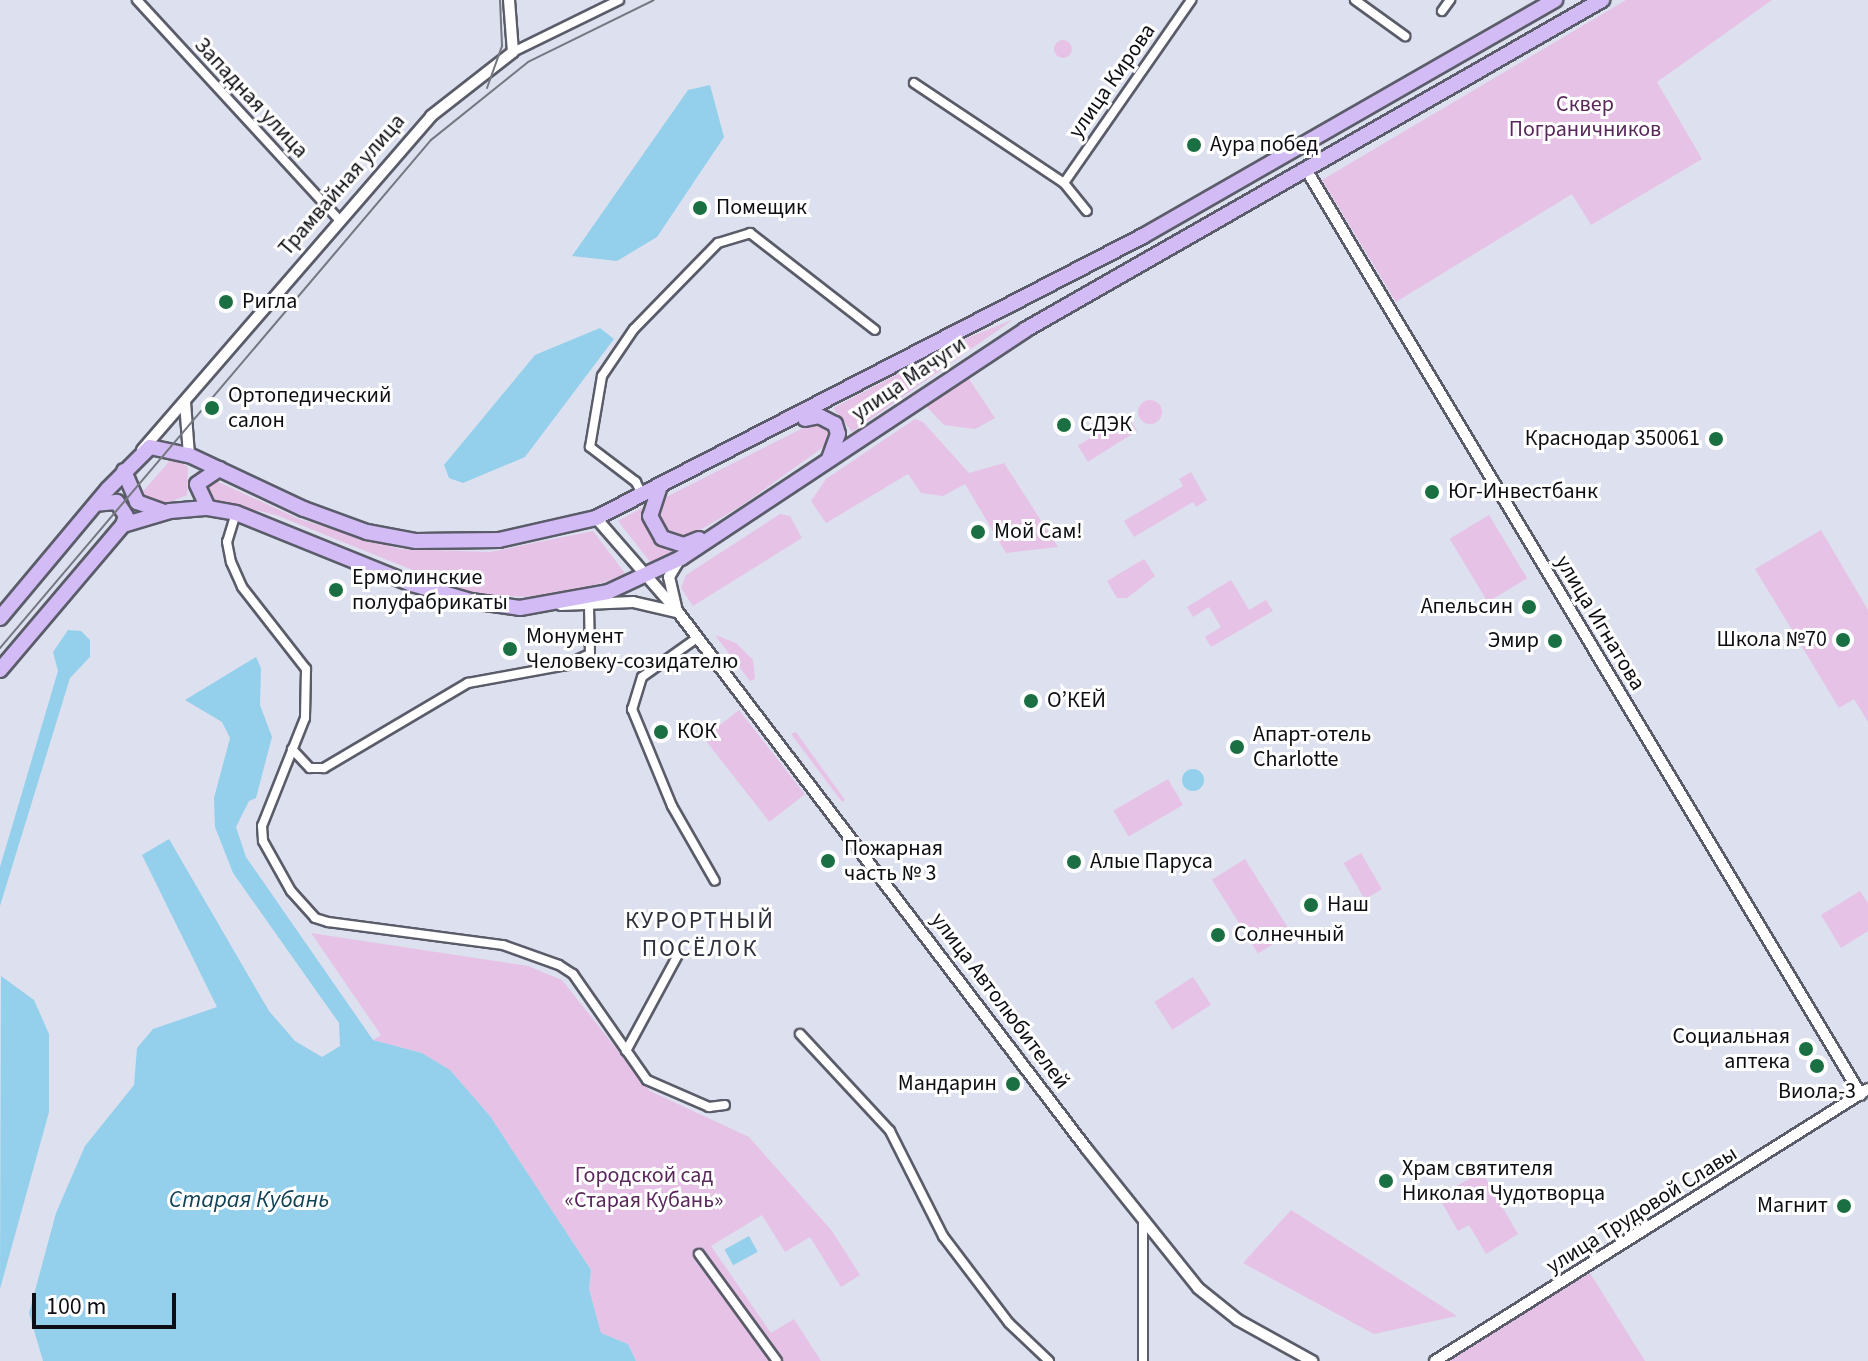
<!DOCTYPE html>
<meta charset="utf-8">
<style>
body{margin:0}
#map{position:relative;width:1868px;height:1361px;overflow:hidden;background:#dde0ef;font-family:"Source Sans 3",sans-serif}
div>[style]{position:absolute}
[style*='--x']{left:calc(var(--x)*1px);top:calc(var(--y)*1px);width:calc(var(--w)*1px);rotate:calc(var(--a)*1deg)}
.green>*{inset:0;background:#e6c2e6;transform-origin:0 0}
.round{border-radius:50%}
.water>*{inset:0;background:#94d0eb;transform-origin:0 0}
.roads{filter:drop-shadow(2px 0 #5a5c69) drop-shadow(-2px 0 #5a5c69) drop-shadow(0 2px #5a5c69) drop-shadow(0 -2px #5a5c69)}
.minor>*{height:8px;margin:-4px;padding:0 4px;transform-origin:4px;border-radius:4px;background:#fff}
.tertiary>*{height:10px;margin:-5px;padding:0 5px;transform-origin:5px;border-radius:5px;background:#fff}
.primary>*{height:14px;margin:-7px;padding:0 7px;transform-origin:7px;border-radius:7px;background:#d3bbf5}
.tram>*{height:2px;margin:-1px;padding:0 1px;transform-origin:1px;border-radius:1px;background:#757781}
.dots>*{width:22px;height:22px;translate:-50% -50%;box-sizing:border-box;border:4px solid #fff;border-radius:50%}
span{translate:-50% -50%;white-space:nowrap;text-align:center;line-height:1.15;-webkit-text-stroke:6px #fff;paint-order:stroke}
.street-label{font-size:22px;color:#0d0e13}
.park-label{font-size:22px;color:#59285b}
.poi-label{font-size:22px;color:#0d0e13}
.left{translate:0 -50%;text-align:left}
.right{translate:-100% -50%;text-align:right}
.neighbourhood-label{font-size:24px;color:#2f313d;letter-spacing:2px}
.water-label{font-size:24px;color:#114357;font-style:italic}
.scale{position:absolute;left:32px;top:1293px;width:144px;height:36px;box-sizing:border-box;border:4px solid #0d0e13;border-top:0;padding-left:10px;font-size:24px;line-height:28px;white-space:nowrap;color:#0d0e13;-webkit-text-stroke:6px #fff;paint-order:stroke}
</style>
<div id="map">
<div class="green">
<i style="clip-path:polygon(1626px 0,1772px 0,1657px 82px,1702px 159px,1591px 225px,1572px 194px,1396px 302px,1322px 180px)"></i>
<i class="round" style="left:1054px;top:40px;width:18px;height:18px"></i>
<i style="clip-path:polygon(1014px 319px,852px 432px,833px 408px,965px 339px)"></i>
<i style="clip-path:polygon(964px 379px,969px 379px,995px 418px,975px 429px,944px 425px,925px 405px)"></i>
<i class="round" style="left:1138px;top:400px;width:24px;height:24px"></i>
<i style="left:1127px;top:415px;width:19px;height:58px;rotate:58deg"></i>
<i style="clip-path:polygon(915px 419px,923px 422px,969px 473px,1004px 463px,1058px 547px,1006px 553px,965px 484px,943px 496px,921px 493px,908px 474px,826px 523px,811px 501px,826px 479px)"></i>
<i style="clip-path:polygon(817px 421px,831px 431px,829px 443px,741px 506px,683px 540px,662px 526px,658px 516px,662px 499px)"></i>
<i style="clip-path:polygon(173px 457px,188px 467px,187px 495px,164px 505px,139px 496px)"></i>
<i style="clip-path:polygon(1191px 472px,1207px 500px,1196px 507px,1193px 502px,1134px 537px,1124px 521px,1183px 486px,1179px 479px)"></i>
<i style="clip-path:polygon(210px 478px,299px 519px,400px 549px,490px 552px,593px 531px,627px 576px,545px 598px,472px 594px,276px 515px,205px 498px)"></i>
<i style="clip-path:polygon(647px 505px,644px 514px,652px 535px,659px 544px,678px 549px,651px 563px,618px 521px)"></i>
<i style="clip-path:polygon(780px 514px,790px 516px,802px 538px,693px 606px,681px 588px,686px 575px)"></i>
<i style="left:1489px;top:515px;width:74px;height:46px;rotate:59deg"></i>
<i style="clip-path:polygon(1821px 530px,1868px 610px,1868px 722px,1854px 699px,1839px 708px,1755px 569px)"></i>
<i style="clip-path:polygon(1144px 559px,1155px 576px,1127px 598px,1117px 598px,1107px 581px)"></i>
<i style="clip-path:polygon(1231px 580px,1249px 610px,1266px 600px,1273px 611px,1211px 647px,1205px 637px,1221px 627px,1209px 607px,1193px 617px,1187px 607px)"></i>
<i style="clip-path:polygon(715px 635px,736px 643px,753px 660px,755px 679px,750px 681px)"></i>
<i style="left:739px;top:710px;width:107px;height:45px;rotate:52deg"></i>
<i style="clip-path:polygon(796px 732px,845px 800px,842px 802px,791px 734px)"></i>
<i style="left:1168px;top:779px;width:30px;height:63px;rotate:60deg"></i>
<i style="left:1361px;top:853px;width:42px;height:20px;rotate:60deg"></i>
<i style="left:1245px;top:859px;width:87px;height:39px;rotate:58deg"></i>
<i style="clip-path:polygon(1860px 891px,1868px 903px,1868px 931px,1841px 948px,1821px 915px)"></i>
<i style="clip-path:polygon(311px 933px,528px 966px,562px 980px,650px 1091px,749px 1137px,832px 1231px,860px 1275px,841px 1287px,810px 1237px,785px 1252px,762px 1215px,711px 1246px,771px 1333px,794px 1319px,821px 1361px,636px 1361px,628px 1344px,601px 1333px,589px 1289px,591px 1270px,490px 1116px,450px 1070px,422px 1053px,373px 1040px,381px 1035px)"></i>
<i style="left:1193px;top:977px;width:33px;height:46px;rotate:57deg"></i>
<i style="clip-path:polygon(1482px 1172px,1518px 1234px,1486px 1254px,1469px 1225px,1458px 1231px,1438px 1196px)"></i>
<i style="clip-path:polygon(1291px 1210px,1457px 1316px,1374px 1334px,1243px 1263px)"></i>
<i style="clip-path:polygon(1590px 1273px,1645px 1361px,1443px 1361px)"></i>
</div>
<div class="water">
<i style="clip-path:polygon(710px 85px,724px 137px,657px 237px,617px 261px,572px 256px,688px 90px)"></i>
<i style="clip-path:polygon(600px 328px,614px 339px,525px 457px,463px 483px,449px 478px,444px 465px,535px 355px)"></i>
<i style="clip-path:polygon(68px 630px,81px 631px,90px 640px,90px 657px,70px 678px,0 906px,0 867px,58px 671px,53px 652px)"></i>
<i style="clip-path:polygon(256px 657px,261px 668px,260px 705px,272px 737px,256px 798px,249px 801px,236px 827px,246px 857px,373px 1040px,422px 1053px,450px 1070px,490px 1116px,591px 1270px,589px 1289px,601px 1333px,628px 1344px,636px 1361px,43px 1361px,29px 1313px,56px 1213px,85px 1146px,134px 1085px,137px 1048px,153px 1029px,217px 1007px,142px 855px,169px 839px,269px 1011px,295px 1041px,322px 1057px,340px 1046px,339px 1023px,233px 873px,215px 827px,214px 798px,230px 738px,222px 722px,185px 700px)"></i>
<i class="round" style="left:1182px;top:769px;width:22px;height:22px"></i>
<i style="clip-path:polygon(1px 976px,34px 1000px,49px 1034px,49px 1112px,0 1289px)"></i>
<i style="left:749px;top:1236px;width:18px;height:28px;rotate:61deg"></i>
</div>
<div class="roads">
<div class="minor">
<i style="--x:137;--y:0;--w:299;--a:47.4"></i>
<i style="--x:1355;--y:0;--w:62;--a:35.8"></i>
<i style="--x:1442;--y:11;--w:14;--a:-54"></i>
<i style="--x:513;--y:52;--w:118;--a:-26.1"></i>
<i style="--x:914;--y:83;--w:180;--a:33.7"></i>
<i style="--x:1064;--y:183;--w:36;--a:51"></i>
<i style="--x:1064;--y:183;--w:223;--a:-55.2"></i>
<i style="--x:643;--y:496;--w:16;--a:-117"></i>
<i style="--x:636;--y:482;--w:58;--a:-142.7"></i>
<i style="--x:590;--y:447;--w:72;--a:-80.4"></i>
<i style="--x:602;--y:376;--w:57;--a:-55.8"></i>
<i style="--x:634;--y:329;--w:120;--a:-45.7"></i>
<i style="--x:718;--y:243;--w:34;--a:-17"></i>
<i style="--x:750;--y:233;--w:158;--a:37.8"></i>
<i style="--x:236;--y:513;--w:30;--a:107"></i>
<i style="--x:227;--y:542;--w:20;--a:79"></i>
<i style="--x:231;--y:562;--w:27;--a:66"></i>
<i style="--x:242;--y:587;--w:104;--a:52"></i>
<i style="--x:306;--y:669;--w:49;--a:91.2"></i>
<i style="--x:305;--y:718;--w:116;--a:111.7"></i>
<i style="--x:262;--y:826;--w:15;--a:86"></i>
<i style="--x:263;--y:841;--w:57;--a:60.8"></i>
<i style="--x:291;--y:891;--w:36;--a:48"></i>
<i style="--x:315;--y:918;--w:14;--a:17"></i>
<i style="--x:328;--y:922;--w:177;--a:7.5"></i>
<i style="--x:503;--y:945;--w:59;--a:19.7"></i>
<i style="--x:559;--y:965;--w:17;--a:33"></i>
<i style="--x:573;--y:974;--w:129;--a:55.1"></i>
<i style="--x:647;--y:1080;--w:68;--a:23.5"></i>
<i style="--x:709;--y:1107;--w:16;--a:-7"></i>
<i style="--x:697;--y:638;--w:67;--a:144.7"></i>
<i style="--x:642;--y:677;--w:34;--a:107"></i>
<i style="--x:632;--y:709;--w:105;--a:67.6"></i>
<i style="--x:672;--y:806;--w:86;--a:60.2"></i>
<i style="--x:292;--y:749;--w:26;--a:47"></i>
<i style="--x:310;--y:768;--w:14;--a:0"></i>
<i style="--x:324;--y:768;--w:167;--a:-30.6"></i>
<i style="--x:468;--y:683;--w:100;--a:-10.4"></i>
<i style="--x:566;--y:665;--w:26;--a:-25"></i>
<i style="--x:590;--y:654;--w:47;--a:-91.2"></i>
<i style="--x:800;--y:1034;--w:132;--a:47.1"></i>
<i style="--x:890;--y:1131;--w:118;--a:63.2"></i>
<i style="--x:943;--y:1236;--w:109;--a:52.8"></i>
<i style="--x:1009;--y:1323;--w:55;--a:43.5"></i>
<i style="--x:626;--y:1051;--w:109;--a:-61.6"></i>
<i style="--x:699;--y:1254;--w:132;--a:53.9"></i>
<i style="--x:1143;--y:1361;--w:140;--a:-90"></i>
</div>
<div class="tertiary">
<i style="--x:1307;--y:171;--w:1077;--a:59.05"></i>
<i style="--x:185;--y:402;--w:53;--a:85.7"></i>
<i style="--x:142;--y:450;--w:442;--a:-49.1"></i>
<i style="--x:431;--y:116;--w:104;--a:-38"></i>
<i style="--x:513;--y:52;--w:52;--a:-94.4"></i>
<i style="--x:596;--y:518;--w:125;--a:48.9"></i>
<i style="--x:678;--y:612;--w:674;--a:52.72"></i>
<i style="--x:1086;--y:1148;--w:179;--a:51.3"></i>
<i style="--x:1198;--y:1288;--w:51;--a:38.7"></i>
<i style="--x:1238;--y:1320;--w:85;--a:29"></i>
<i style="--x:561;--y:605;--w:72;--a:-2.4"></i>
<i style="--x:633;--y:602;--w:44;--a:13.1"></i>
<i style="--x:676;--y:607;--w:31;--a:-103"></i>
<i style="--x:669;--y:577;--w:21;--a:-59"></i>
<i style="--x:1435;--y:1361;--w:511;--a:-32.14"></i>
</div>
<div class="primary">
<i style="--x:805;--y:419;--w:14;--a:-12"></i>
<i style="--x:819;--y:416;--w:18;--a:27"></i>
<i style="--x:835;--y:424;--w:10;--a:73"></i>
<i style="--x:838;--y:434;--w:27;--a:110"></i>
<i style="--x:124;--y:471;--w:34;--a:67"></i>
<i style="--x:137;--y:502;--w:27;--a:20"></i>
<i style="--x:659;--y:489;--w:28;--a:108"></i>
<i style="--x:650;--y:516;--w:25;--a:61"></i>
<i style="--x:662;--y:538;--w:23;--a:18"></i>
<i style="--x:684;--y:545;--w:16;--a:-22"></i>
<i style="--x:208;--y:508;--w:26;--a:-115"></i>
<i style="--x:197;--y:484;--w:27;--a:-34"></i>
<i style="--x:123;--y:525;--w:49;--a:-16.6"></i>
<i style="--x:170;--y:511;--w:38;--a:-5"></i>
<i style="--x:208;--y:508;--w:28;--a:10"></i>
<i style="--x:236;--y:513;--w:190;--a:22"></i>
<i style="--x:412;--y:584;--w:61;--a:16.1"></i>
<i style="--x:471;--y:601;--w:49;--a:8.1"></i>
<i style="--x:520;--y:608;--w:89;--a:-10.3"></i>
<i style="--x:608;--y:592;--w:81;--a:-25"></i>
<i style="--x:681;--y:558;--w:413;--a:-33.5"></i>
<i style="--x:1025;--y:330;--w:665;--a:-29.77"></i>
<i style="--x:0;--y:618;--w:168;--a:-50.1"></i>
<i style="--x:108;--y:489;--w:59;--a:-45"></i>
<i style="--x:150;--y:447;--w:40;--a:12"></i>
<i style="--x:189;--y:455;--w:127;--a:25.2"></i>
<i style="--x:304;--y:509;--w:67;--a:20.1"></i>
<i style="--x:367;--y:532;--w:50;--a:10.4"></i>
<i style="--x:416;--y:541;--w:83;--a:-0.7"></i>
<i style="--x:499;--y:540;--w:99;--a:-12.8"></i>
<i style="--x:596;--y:518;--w:615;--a:-27.27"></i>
<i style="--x:1143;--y:236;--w:475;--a:-29.8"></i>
<i style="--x:0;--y:670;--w:190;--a:-49.7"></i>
<i style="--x:123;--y:525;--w:9;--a:-72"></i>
<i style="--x:126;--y:516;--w:17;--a:-123"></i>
<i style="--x:117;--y:502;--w:21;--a:175"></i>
</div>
</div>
<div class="tram">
<i style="--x:487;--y:88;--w:45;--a:-70.3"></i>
<i style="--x:502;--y:46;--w:46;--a:-92.5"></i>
<i style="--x:0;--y:648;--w:666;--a:-49.69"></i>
<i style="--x:431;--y:140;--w:124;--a:-38.8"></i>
<i style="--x:528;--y:62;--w:140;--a:-26.2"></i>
</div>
<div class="dots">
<i style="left:1194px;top:145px;background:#1a7042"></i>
<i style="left:700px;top:208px;background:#1a7042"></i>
<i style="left:226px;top:302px;background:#1a7042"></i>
<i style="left:212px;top:408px;background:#1a7042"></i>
<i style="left:1064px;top:425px;background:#1a7042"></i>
<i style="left:1716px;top:439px;background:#1a7042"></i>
<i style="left:1432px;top:492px;background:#1a7042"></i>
<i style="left:978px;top:532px;background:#1a7042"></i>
<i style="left:336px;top:590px;background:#1a7042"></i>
<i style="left:1529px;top:607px;background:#1a7042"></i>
<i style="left:1843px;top:640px;background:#1a7042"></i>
<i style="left:1555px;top:641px;background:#1a7042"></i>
<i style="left:510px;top:649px;background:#1a7042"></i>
<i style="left:1031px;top:701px;background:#1a7042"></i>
<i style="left:661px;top:732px;background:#1a7042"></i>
<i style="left:1237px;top:747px;background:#1a7042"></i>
<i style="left:828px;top:861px;background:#1a7042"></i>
<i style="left:1074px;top:862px;background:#1a7042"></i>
<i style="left:1311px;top:905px;background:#1a7042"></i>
<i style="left:1218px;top:935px;background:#1a7042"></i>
<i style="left:1806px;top:1049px;background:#1a7042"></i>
<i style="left:1817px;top:1066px;background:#1a7042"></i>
<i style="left:1013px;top:1084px;background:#1a7042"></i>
<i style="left:1386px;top:1181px;background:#1a7042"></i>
<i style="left:1844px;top:1206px;background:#1a7042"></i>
</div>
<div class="street-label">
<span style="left:1112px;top:81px;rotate:-55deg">улица Кирова</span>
<span style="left:251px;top:98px;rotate:47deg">Западная улица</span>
<span style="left:342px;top:185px;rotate:-49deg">Трамвайная улица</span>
<span style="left:909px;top:379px;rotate:-34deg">улица Мачуги</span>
<span style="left:1600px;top:623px;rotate:59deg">улица Игнатова</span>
<span style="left:1000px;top:1001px;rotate:53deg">улица Автолюбителей</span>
<span style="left:1642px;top:1210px;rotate:-32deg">улица Трудовой Славы</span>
</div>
<div class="park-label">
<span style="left:1585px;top:117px">Сквер<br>Пограничников</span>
<span style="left:644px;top:1188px">Городской сад<br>«Старая Кубань»</span>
</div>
<div class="poi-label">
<span class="left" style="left:1210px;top:145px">Аура побед</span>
<span class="left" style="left:716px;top:208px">Помещик</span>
<span class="left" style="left:242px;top:302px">Ригла</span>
<span class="left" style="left:228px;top:408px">Ортопедический<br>салон</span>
<span class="left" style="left:1080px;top:425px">СДЭК</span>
<span class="right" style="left:1700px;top:439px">Краснодар 350061</span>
<span class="left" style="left:1448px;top:492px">Юг-Инвестбанк</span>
<span class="left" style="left:994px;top:532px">Мой Сам!</span>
<span class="left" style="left:352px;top:590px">Ермолинские<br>полуфабрикаты</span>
<span class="right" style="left:1513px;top:607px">Апельсин</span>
<span class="left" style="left:526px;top:649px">Монумент<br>Человеку-созидателю</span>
<span class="right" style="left:1827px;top:640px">Школа №70</span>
<span class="right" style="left:1539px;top:641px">Эмир</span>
<span class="left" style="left:1047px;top:701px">О’КЕЙ</span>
<span class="left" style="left:677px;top:732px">КОК</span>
<span class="left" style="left:1253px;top:747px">Апарт-отель<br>Charlotte</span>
<span class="left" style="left:844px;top:861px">Пожарная<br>часть № 3</span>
<span class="left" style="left:1090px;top:862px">Алые Паруса</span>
<span class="left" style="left:1327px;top:905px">Наш</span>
<span class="left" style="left:1234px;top:935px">Солнечный</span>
<span class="right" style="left:1790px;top:1049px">Социальная<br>аптека</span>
<span class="right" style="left:997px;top:1084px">Мандарин</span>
<span style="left:1817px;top:1092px">Виола-3</span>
<span class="left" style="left:1402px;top:1181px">Храм святителя<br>Николая Чудотворца</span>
<span class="right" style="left:1828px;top:1206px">Магнит</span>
</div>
<div class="neighbourhood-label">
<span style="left:700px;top:935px">КУРОРТНЫЙ<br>ПОСЁЛОК</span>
</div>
<div class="water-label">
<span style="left:249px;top:1200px">Старая Кубань</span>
</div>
<div class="scale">100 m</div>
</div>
